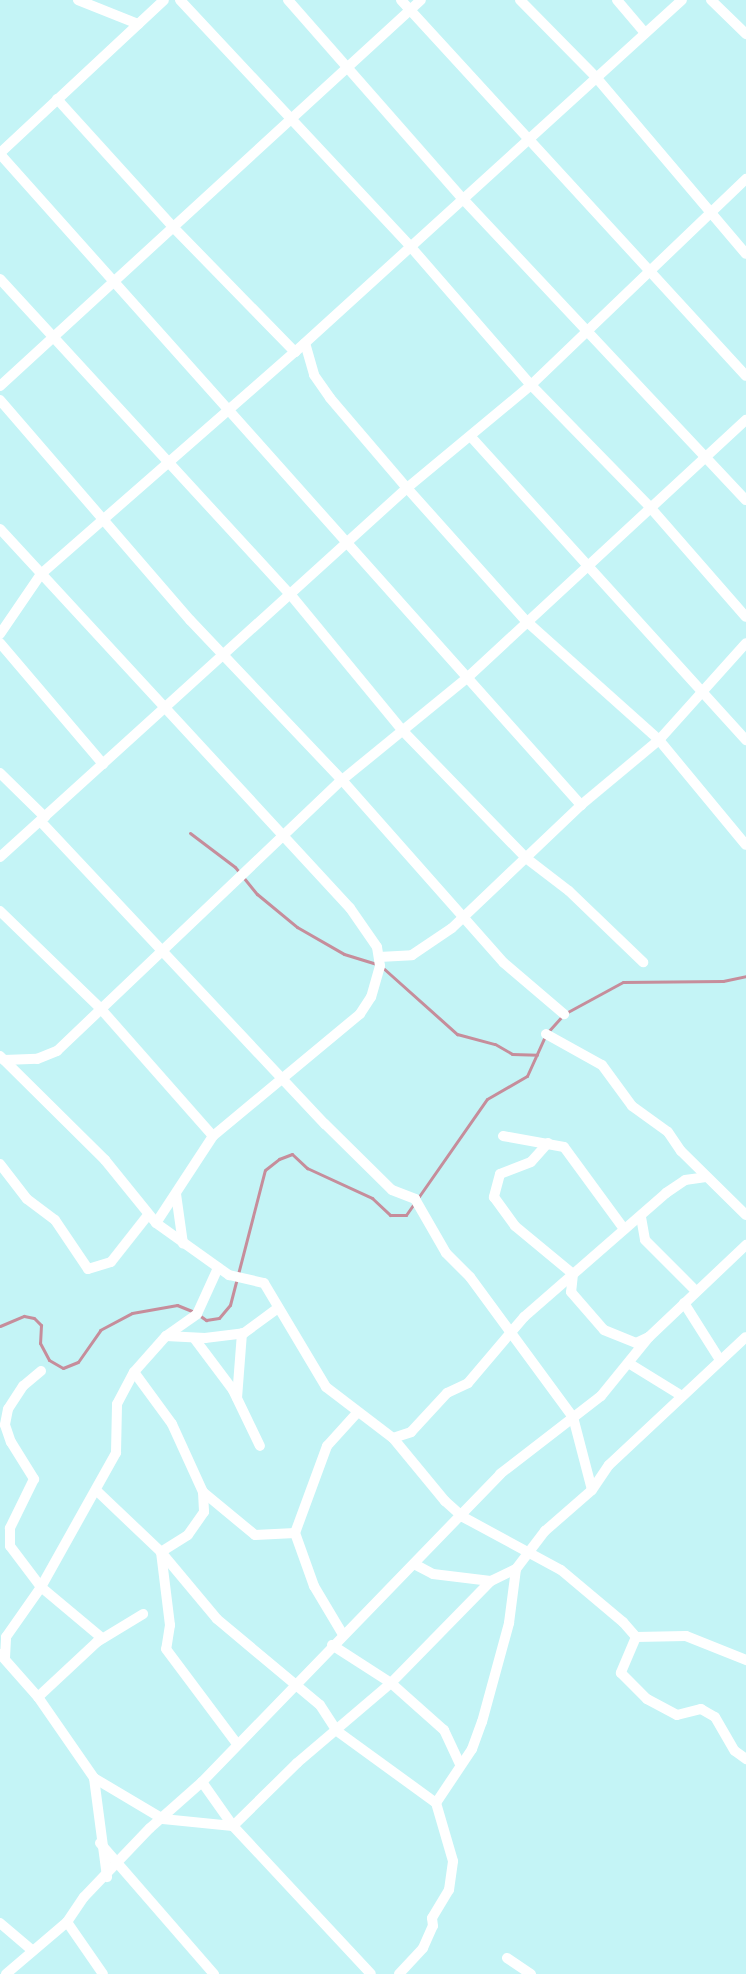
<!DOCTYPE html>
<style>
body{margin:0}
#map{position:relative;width:746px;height:1974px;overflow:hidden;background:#c4f4f6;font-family:"Times New Roman",serif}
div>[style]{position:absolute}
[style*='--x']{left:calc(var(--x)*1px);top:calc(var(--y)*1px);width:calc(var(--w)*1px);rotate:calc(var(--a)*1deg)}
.stream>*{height:3px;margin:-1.5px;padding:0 1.5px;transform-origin:1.5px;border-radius:1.5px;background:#c68d9b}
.minor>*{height:10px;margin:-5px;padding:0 5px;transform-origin:5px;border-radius:5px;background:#fff}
span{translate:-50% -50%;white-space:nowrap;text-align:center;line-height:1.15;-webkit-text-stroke:4.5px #e1fdfe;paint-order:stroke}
</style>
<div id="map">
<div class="stream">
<i style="--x:190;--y:833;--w:56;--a:37.1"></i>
<i style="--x:235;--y:867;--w:35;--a:51"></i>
<i style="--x:257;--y:894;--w:52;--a:39.5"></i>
<i style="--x:297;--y:927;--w:54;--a:29.9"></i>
<i style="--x:344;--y:954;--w:34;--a:17"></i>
<i style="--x:382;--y:967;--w:101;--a:41.8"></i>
<i style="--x:457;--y:1034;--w:39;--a:15"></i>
<i style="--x:495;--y:1044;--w:20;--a:30"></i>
<i style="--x:512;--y:1054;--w:25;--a:2"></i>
<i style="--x:199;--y:1315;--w:9;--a:36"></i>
<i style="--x:206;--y:1320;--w:13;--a:-9"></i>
<i style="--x:219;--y:1318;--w:17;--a:-50"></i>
<i style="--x:230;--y:1305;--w:139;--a:-75.5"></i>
<i style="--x:265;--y:1170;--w:18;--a:-38"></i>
<i style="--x:279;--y:1159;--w:14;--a:-21"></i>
<i style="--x:292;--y:1154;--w:21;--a:43"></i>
<i style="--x:307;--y:1168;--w:72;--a:24.8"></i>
<i style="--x:372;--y:1198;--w:25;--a:43"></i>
<i style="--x:390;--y:1215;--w:16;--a:0"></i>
<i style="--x:406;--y:1215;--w:141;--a:-55.1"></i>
<i style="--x:487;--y:1099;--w:46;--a:-29.9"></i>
<i style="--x:527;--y:1076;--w:46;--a:-65.7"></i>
<i style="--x:546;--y:1034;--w:27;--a:-48"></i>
<i style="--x:564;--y:1014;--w:67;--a:-28.5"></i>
<i style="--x:623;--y:982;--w:100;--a:-0.6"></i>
<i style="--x:723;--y:981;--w:24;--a:-12"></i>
<i style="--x:0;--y:1326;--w:26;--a:-23"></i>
<i style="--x:24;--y:1316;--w:10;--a:11"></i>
<i style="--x:34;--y:1318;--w:10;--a:45"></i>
<i style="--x:41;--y:1325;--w:18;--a:93"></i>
<i style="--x:40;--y:1343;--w:19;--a:62"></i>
<i style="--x:49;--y:1360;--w:16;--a:30"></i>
<i style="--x:63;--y:1368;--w:16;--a:-22"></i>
<i style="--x:78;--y:1362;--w:39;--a:-55"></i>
<i style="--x:100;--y:1330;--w:36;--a:-28"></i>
<i style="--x:132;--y:1313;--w:46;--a:-10.1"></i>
<i style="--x:177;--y:1305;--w:18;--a:22"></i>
</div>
<div class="minor">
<i style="--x:78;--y:0;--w:65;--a:21.8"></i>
<i style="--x:180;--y:0;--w:337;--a:46.9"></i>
<i style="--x:410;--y:246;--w:184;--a:49"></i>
<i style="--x:531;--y:385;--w:169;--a:45.7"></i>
<i style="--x:649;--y:506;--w:147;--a:48.9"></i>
<i style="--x:288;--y:0;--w:265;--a:48.7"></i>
<i style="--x:463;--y:199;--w:413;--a:46.8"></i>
<i style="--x:401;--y:0;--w:510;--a:47.46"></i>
<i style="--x:520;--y:0;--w:107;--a:45.4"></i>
<i style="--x:595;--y:76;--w:233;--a:49.7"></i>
<i style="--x:617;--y:0;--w:43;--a:49.7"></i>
<i style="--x:711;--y:0;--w:49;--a:44.2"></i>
<i style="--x:57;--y:99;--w:173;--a:47.8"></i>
<i style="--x:173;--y:227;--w:175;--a:45.7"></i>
<i style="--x:0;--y:153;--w:224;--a:-43"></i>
<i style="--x:0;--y:154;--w:873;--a:48.25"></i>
<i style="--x:0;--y:279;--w:428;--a:47.4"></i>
<i style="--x:290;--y:594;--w:176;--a:50.5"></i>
<i style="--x:402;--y:730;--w:178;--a:45.9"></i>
<i style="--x:526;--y:858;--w:54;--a:37.5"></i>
<i style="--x:569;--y:891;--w:103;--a:43.8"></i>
<i style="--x:305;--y:343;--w:33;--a:74"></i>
<i style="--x:314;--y:375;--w:28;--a:55"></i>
<i style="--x:330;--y:398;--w:118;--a:49.5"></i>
<i style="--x:407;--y:488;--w:177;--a:48.2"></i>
<i style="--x:525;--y:620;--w:180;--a:41.8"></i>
<i style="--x:659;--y:740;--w:136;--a:50.4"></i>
<i style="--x:0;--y:386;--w:571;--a:-42.52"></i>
<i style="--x:0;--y:400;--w:291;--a:49.2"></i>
<i style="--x:190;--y:620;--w:221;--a:46.5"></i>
<i style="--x:342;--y:780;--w:244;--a:48.5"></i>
<i style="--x:504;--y:963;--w:79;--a:40.4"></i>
<i style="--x:472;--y:438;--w:408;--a:47.8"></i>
<i style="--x:0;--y:529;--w:516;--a:47.28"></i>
<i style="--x:350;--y:908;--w:47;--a:55.3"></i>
<i style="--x:377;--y:947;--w:19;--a:81"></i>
<i style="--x:380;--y:966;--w:32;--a:106"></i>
<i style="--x:371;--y:997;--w:20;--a:123"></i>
<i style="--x:360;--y:1014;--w:191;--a:140.3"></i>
<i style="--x:213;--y:1136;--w:104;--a:123.2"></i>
<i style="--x:0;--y:634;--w:73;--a:-55.7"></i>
<i style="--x:41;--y:574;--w:337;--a:-41.2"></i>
<i style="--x:295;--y:352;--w:523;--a:-42.29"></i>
<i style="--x:0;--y:643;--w:159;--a:49.6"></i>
<i style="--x:0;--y:773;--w:63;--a:44.4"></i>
<i style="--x:43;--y:824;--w:412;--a:46.8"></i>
<i style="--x:325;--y:1124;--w:94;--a:44.6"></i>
<i style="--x:392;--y:1190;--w:25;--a:21"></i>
<i style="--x:415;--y:1199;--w:62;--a:60.1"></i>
<i style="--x:446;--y:1253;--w:34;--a:45"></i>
<i style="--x:470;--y:1277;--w:174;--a:53.7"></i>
<i style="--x:573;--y:1417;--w:75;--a:75.4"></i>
<i style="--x:0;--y:857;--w:549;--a:-42.2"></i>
<i style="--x:407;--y:488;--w:161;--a:-39.7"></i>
<i style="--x:531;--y:385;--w:298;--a:-43.8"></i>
<i style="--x:0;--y:911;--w:141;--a:44.1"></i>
<i style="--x:101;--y:1009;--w:169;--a:48.6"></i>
<i style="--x:379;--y:957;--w:33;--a:-3"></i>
<i style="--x:412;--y:955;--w:48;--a:-34"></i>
<i style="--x:452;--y:928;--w:178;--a:-43.6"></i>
<i style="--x:581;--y:805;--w:102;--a:-39.8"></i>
<i style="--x:659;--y:740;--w:130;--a:-48.1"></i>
<i style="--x:546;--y:1034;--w:64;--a:29"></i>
<i style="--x:602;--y:1065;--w:51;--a:53.8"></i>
<i style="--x:632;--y:1106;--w:44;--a:35.8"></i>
<i style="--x:668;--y:1132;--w:23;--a:56"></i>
<i style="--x:681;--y:1151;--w:91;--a:44.6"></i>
<i style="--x:0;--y:1056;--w:148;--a:44.7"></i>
<i style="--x:105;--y:1160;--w:81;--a:51"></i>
<i style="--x:156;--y:1223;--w:90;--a:35.5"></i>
<i style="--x:229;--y:1275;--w:36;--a:13"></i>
<i style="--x:264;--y:1283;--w:121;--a:59.2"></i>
<i style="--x:326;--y:1387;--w:84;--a:37.3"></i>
<i style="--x:393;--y:1438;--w:82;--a:50.5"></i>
<i style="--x:445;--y:1501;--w:24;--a:42"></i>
<i style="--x:463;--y:1517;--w:111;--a:28.4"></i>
<i style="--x:561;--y:1570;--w:81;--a:40"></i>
<i style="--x:623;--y:1622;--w:20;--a:49"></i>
<i style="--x:636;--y:1637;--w:39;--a:113"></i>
<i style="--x:621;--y:1673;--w:37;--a:45"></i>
<i style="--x:647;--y:1699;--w:34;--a:28"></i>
<i style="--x:677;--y:1715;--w:25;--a:-14"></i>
<i style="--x:701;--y:1709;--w:16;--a:30"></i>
<i style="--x:715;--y:1717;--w:39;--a:60"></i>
<i style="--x:735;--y:1751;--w:14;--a:36"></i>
<i style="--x:4;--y:1060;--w:33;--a:-2"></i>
<i style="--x:37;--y:1059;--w:22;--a:-22"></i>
<i style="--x:57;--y:1051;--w:393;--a:-43.6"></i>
<i style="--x:342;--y:780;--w:161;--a:-39.2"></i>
<i style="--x:467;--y:678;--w:380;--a:-42.8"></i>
<i style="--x:503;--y:1136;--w:62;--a:10.2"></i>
<i style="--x:564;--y:1147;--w:102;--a:53.8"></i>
<i style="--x:548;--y:1143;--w:25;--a:132"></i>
<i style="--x:531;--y:1162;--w:33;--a:159"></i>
<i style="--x:500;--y:1174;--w:24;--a:105"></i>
<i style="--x:494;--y:1197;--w:36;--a:54"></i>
<i style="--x:515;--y:1226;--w:75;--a:39.6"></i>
<i style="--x:0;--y:1164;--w:44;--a:52.4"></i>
<i style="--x:27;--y:1199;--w:35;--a:37"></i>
<i style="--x:55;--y:1220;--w:59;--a:56"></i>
<i style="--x:88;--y:1269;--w:24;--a:-17"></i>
<i style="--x:111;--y:1262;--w:60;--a:-51.8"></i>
<i style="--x:176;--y:1194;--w:50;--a:82"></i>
<i style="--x:641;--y:1217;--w:23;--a:80"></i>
<i style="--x:645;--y:1240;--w:72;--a:45"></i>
<i style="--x:573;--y:1274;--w:18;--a:96"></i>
<i style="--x:571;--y:1292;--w:50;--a:49"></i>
<i style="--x:604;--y:1330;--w:35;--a:22"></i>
<i style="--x:636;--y:1343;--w:14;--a:-25"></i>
<i style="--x:684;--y:1303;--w:67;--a:57.7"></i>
<i style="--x:166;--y:1336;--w:39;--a:3"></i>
<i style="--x:205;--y:1338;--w:39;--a:-7"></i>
<i style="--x:244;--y:1333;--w:42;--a:-36.3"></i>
<i style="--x:194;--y:1338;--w:65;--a:53.1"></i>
<i style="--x:233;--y:1390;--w:62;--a:64.3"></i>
<i style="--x:630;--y:1364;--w:61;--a:31.6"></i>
<i style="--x:41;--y:1371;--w:23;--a:140"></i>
<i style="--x:23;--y:1386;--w:27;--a:123"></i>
<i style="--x:8;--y:1409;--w:16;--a:101"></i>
<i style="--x:5;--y:1425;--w:18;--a:71"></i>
<i style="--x:11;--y:1442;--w:44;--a:58.1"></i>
<i style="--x:34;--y:1479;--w:55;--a:116.1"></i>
<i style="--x:10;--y:1528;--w:18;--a:90"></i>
<i style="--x:10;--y:1546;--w:51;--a:52.9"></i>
<i style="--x:41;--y:1587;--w:80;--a:39.9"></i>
<i style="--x:134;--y:1372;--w:64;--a:53.8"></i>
<i style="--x:172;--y:1424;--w:75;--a:65.5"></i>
<i style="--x:203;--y:1492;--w:20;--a:87"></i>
<i style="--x:204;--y:1512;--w:28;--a:125"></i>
<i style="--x:188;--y:1535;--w:32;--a:148"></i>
<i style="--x:161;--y:1552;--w:74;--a:83"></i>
<i style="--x:170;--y:1625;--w:24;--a:99"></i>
<i style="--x:166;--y:1649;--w:119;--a:53.2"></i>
<i style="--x:237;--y:1398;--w:65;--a:-85.6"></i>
<i style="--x:393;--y:1438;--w:19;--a:-18"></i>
<i style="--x:411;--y:1432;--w:53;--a:-47.3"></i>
<i style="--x:447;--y:1393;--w:23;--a:-25"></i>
<i style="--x:468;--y:1383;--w:87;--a:-49.7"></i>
<i style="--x:524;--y:1317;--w:189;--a:-41.1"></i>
<i style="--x:666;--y:1193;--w:23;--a:-34"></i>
<i style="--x:685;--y:1180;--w:21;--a:-8"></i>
<i style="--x:97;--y:1491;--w:88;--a:43.6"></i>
<i style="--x:161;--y:1552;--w:87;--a:50.1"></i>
<i style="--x:217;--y:1619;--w:134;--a:39.9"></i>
<i style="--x:320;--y:1705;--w:31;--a:57"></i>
<i style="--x:337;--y:1731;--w:122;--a:36"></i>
<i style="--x:203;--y:1492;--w:67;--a:39.6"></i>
<i style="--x:255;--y:1535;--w:40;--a:-2.9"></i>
<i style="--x:416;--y:1565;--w:19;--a:28"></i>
<i style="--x:433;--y:1574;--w:58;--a:6.9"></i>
<i style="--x:342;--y:1633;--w:55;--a:-120.8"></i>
<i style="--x:314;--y:1586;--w:56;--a:-109.7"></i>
<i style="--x:295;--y:1533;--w:93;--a:-69.8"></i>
<i style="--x:327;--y:1446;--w:43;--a:-47.8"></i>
<i style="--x:636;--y:1637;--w:50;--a:-1.1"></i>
<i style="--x:686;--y:1636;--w:65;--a:21.8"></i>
<i style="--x:332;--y:1645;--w:70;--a:32.8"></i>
<i style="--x:391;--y:1683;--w:71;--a:41.6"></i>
<i style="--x:444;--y:1730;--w:38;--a:65"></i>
<i style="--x:0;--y:1654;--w:57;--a:48.5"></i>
<i style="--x:38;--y:1697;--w:98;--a:55.3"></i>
<i style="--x:94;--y:1778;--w:80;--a:30.7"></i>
<i style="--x:163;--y:1819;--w:70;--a:5.7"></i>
<i style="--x:233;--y:1826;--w:90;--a:-44.5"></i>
<i style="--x:297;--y:1763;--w:123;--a:-40.4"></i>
<i style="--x:391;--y:1683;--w:143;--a:-45.6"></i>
<i style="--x:491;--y:1581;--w:28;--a:-26"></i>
<i style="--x:516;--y:1569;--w:48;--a:-52.7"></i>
<i style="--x:545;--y:1531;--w:62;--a:-41.1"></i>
<i style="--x:592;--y:1490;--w:30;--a:-56"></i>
<i style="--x:609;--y:1465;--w:187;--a:-43.1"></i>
<i style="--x:5;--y:1658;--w:21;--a:-87"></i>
<i style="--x:6;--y:1637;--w:61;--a:-55"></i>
<i style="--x:41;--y:1587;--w:154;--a:-60.8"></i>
<i style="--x:116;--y:1453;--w:49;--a:-88.8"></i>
<i style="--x:117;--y:1404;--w:36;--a:-62"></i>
<i style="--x:134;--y:1372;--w:48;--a:-48.4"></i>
<i style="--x:166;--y:1336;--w:38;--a:-35"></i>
<i style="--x:197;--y:1314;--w:51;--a:-65.5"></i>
<i style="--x:38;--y:1697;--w:81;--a:-43"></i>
<i style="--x:97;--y:1642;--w:54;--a:-31.3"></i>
<i style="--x:94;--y:1778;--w:100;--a:82.5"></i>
<i style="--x:202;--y:1782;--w:54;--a:54.8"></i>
<i style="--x:233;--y:1826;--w:202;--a:47"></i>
<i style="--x:100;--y:1843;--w:174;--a:49"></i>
<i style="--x:67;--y:1922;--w:63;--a:55.3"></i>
<i style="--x:0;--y:1923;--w:43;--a:40.3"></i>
<i style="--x:507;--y:1958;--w:29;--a:34"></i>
<i style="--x:6;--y:1974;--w:80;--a:-40.4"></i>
<i style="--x:67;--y:1922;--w:30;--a:-56"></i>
<i style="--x:84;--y:1897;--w:95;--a:-46.3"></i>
<i style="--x:150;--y:1828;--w:69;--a:-41.5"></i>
<i style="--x:202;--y:1782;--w:429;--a:-45.9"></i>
<i style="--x:500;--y:1474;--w:128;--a:-37.7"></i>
<i style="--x:601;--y:1396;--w:76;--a:-50.9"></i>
<i style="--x:649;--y:1337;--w:134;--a:-43.5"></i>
<i style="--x:399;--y:1974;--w:35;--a:-47"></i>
<i style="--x:423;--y:1948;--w:24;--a:-66"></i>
<i style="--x:433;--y:1926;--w:8;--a:-97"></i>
<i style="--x:432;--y:1918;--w:33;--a:-59"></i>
<i style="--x:449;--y:1890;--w:29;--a:-82"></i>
<i style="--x:453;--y:1861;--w:60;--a:-106.3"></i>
<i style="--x:436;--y:1803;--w:65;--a:-56.3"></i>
<i style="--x:472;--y:1749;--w:29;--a:-70"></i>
<i style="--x:482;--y:1722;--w:103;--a:-74.7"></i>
<i style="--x:509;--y:1623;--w:54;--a:-82.6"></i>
</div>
</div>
